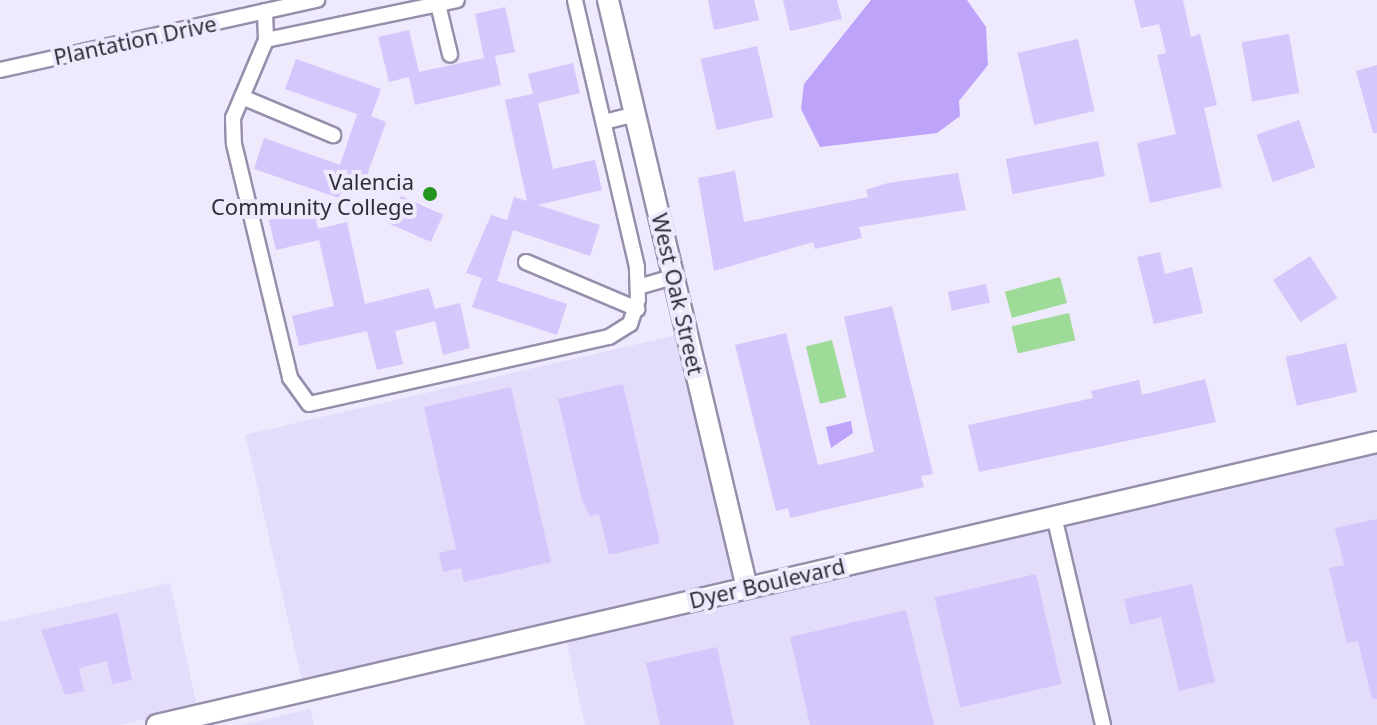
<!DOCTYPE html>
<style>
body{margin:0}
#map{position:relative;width:1377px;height:725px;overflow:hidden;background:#eee9fc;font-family:"Noto Sans",sans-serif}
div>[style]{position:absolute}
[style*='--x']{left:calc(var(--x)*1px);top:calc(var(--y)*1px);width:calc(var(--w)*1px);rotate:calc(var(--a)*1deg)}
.built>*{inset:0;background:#e4dcfb;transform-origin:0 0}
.green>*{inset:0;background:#9eda98;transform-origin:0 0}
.water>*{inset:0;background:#bea3fa}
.building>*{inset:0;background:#d5c6fc;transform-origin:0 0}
.roads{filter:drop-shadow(2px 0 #968eab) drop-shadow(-2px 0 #968eab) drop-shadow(0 2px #968eab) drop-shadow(0 -2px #968eab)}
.street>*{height:14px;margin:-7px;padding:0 7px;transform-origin:7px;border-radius:7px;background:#fff}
.secondary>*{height:20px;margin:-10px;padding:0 10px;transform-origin:10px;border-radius:10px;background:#fff}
.dots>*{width:22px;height:22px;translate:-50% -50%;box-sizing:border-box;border:4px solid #eee9fc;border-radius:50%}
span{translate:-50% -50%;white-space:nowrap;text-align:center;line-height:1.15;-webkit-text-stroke:8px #eee9fc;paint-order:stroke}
.street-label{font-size:22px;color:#302d39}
.poi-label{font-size:22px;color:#302d39}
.right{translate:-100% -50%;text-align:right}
</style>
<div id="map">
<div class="built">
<i style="left:677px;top:335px;width:254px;height:443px;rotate:77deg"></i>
<i style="clip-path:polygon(1377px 451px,1377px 725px,585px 725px,566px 639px)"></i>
<i style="clip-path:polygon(170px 583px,197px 707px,119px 725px,0 725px,0 622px)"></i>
<i style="clip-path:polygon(310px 709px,314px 725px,241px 725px)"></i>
</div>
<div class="green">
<i style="left:1060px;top:277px;width:27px;height:57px;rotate:75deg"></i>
<i style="left:1069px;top:313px;width:28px;height:59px;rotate:77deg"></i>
<i style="left:832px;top:340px;width:59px;height:27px;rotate:76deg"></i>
</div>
<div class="water">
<i style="clip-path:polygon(871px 0,967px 0,986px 27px,988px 65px,959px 101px,960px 116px,937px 133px,820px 147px,801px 109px,804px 84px)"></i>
<i style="clip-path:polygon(851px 421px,853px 433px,831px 448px,826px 427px)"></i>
</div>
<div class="building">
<i style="clip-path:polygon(708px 0,754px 0,759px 20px,714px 30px)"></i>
<i style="clip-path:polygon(783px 0,837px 0,842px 19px,790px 31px)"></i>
<i style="clip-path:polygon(1134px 0,1183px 0,1191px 37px,1200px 34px,1217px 105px,1204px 108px,1222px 187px,1150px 203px,1137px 143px,1176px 134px,1157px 55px,1166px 53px,1159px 24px,1141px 28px)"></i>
<i style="clip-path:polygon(505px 7px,515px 52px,495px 56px,501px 85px,415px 105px,409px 77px,389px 82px,378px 37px,409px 30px,419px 72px,484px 58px,475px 14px)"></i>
<i style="left:1289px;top:34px;width:60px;height:48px;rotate:80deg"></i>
<i style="left:1078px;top:39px;width:74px;height:62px;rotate:77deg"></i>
<i style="left:757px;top:46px;width:73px;height:58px;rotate:77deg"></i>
<i style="clip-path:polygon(296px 59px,381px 89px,371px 116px,386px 122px,365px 181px,347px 175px,339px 198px,254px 169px,264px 138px,340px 165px,357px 114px,285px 89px)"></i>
<i style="clip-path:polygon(573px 63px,580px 93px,538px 103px,553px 169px,595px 160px,602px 190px,538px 205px,600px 225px,590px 256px,513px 230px,497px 281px,567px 304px,557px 335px,472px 307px,482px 278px,466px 273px,491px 215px,507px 220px,514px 197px,527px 201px,505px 100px,533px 94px,528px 74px)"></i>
<i style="clip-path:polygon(1377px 65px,1377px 133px,1373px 133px,1356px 71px)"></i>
<i style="left:1299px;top:120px;width:50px;height:45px;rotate:71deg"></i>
<i style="left:1098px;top:141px;width:36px;height:94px;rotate:79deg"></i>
<i style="clip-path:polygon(735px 171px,744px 222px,868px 197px,866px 190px,888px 183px,958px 173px,966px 210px,859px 227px,862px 238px,815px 249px,813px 242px,714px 271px,698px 178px)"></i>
<i style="left:401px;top:196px;width:46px;height:30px;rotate:24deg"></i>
<i style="clip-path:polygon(314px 210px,318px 229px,347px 222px,365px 304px,429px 288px,435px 309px,460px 303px,470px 348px,443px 355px,435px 321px,395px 331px,403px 364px,377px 370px,367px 331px,299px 346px,292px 316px,334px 306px,319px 240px,276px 250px,269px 220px)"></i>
<i style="clip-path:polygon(1160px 252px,1165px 274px,1192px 267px,1203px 313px,1154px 324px,1137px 257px)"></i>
<i style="left:1310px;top:256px;width:50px;height:44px;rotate:57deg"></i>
<i style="left:986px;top:284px;width:19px;height:39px;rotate:78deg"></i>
<i style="clip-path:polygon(892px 306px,933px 474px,921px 476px,924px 487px,790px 518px,788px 508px,776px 511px,735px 345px,786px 333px,818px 465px,874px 452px,844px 317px)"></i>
<i style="left:1346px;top:343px;width:50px;height:62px;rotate:77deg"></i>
<i style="clip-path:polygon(1205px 379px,1216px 422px,979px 472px,968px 425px,1093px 398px,1091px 391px,1139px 380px,1142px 395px)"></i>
<i style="clip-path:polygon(623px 384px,660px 543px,609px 555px,599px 514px,590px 516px,582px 500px,558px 399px)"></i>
<i style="clip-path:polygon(511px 387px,551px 562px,464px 582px,461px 568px,443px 572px,439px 553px,456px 549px,424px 407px)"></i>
<i style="clip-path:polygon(1377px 519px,1377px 699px,1372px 699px,1358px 641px,1347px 643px,1329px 568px,1344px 565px,1335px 528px)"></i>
<i style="left:1036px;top:574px;width:113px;height:104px;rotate:77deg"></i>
<i style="clip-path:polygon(1192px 584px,1215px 682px,1179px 691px,1161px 617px,1130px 625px,1124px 599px)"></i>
<i style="clip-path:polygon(906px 610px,934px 725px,810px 725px,790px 637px)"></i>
<i style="clip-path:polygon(118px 613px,132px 680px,112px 684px,107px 661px,79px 668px,84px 691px,65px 695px,41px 630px)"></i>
<i style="clip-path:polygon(717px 647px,734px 725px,660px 725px,646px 663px)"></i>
</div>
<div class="roads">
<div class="street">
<i style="--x:437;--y:0;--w:56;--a:76.5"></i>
<i style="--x:265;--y:11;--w:29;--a:88"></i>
<i style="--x:266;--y:40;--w:85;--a:112.9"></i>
<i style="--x:233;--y:118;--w:26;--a:88"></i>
<i style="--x:234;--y:144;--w:241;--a:76.5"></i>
<i style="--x:290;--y:378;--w:32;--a:54"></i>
<i style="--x:309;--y:404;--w:307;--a:-12.6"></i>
<i style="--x:609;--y:337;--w:25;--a:-32"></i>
<i style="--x:630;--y:324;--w:25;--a:-72"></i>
<i style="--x:638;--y:300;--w:33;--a:-92"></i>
<i style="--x:637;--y:267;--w:274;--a:-103.1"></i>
<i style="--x:266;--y:40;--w:195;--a:-11.8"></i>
<i style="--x:0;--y:70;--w:325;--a:-12.5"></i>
<i style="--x:242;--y:97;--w:99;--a:22.7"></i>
<i style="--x:604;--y:122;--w:33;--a:-14"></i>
<i style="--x:526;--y:262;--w:121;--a:22.9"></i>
<i style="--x:638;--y:287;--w:37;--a:-16"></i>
<i style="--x:1054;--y:516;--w:215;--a:76.8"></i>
</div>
<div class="secondary">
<i style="--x:608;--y:0;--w:604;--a:76.7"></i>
<i style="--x:157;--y:725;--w:1252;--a:-13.06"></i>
</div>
</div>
<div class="dots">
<i style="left:430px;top:194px;background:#259521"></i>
</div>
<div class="street-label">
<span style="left:135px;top:40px;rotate:-12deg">Plantation Drive</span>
<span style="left:678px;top:294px;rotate:77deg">West Oak Street</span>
<span style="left:767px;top:583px;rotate:-13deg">Dyer Boulevard</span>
</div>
<div class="poi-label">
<span class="right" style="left:414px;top:194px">Valencia<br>Community College</span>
</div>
</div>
